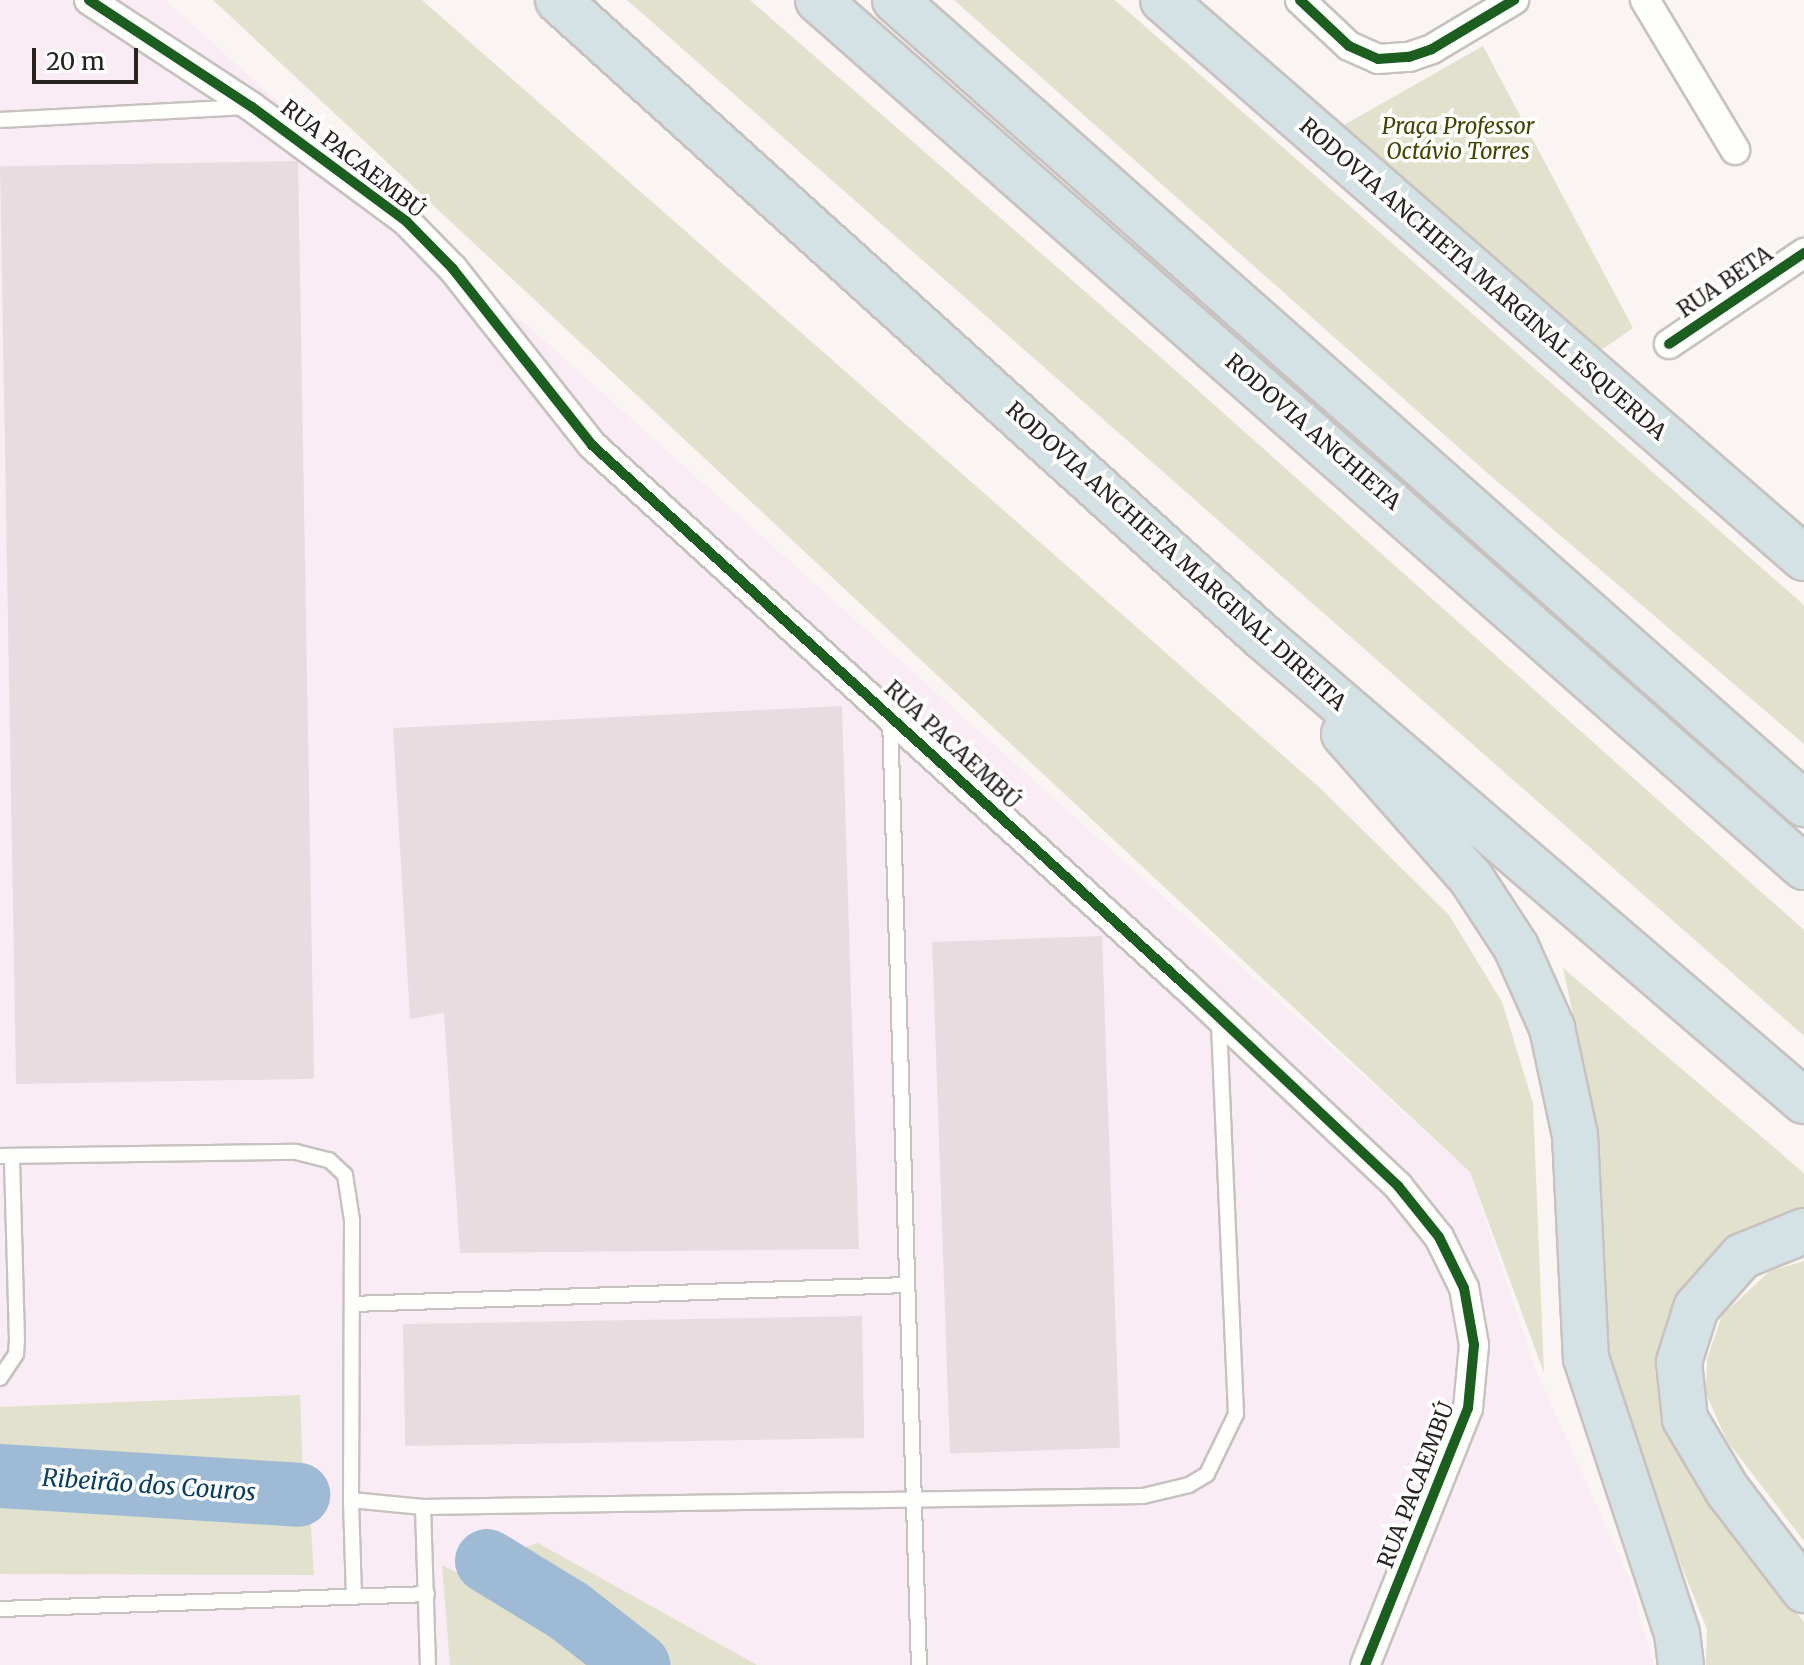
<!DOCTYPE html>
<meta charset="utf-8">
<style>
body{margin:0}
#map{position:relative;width:1804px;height:1665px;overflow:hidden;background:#faf5f3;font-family:Merriweather,serif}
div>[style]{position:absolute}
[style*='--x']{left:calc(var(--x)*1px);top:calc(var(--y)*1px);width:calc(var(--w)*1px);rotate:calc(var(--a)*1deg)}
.industrial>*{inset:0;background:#f9ecf4}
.green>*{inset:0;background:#e1e1ce}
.river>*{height:64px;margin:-32px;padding:0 32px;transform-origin:32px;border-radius:32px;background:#9ebad4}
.building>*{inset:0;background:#e9dce0;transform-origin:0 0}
.roads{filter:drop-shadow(2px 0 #c7c2c0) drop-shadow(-2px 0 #c7c2c0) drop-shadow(0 2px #c7c2c0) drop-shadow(0 -2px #c7c2c0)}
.lane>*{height:14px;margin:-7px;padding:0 7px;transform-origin:7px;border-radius:7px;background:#fefefd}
.street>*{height:28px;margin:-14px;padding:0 14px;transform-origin:14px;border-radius:14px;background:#fefefd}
.highway>*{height:44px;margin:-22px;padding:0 22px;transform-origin:22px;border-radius:22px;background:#d4e1e5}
.cycleway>*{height:10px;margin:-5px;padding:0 5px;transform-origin:5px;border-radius:5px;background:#1b5e20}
span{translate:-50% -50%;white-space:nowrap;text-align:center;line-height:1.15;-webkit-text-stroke:7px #fff;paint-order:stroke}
.park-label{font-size:22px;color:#414502;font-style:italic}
.street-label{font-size:22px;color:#282220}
.water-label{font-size:24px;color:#093e62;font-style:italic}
.scale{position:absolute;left:32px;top:48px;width:106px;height:36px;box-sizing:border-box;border:4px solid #282220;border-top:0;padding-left:10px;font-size:24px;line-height:28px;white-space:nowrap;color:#282220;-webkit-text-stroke:6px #fff;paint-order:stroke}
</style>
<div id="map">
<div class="industrial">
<i style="clip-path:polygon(0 0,165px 0,1470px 1172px,1535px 1368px,1631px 1582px,1653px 1665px,0 1665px)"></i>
</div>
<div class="green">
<i style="clip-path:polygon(213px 0,422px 0,1320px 788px,1449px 915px,1502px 1002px,1533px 1103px,1544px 1373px,1470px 1172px)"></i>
<i style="clip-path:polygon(627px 0,750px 0,1174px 369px,1804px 930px,1804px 1036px)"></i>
<i style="clip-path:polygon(954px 0,1115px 0,1804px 605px,1804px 744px,1485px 471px)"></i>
<i style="clip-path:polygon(1483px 46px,1633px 328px,1594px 355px,1344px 125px)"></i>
<i style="clip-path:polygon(1563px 968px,1804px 1173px,1804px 1217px,1722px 1252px,1692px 1279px,1667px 1317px,1655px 1370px,1668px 1432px,1700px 1489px,1804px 1622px,1804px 1665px,1706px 1665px,1707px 1629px,1613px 1398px,1597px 1268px,1596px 1124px)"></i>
<i style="clip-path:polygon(1804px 1261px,1804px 1541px,1727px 1441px,1706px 1394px,1707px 1359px,1722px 1315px,1770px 1271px)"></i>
<i style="clip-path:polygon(300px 1395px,303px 1481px,0 1460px,0 1407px)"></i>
<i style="clip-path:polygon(0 1493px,310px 1513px,314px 1575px,0 1574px)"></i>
<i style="clip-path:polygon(538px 1543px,757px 1665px,659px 1665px,580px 1603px,501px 1555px)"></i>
<i style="clip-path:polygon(442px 1565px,566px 1628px,614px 1665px,450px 1665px)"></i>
</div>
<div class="river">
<i style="--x:0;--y:1476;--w:299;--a:3.6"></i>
<i style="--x:487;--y:1561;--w:96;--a:31.4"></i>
<i style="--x:569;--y:1611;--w:88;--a:38"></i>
</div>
<div class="building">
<i style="left:298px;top:161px;width:918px;height:298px;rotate:89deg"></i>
<i style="clip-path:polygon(842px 706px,859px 1249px,460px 1253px,444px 1013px,410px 1019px,393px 728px)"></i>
<i style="left:1102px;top:936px;width:512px;height:170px;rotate:88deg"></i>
<i style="left:862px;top:1316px;width:122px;height:459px;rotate:89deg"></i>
</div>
<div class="roads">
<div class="lane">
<i style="--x:0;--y:120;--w:247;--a:-3"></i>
<i style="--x:890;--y:718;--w:947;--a:88.25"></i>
<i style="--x:0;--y:1156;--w:296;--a:-0.8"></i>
<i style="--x:296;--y:1152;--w:34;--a:14"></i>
<i style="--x:329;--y:1160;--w:22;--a:43"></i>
<i style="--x:345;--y:1175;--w:46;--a:81.2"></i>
<i style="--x:352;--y:1220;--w:280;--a:90.2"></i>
<i style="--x:352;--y:1304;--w:555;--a:-1.96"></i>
<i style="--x:0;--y:1378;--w:29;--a:-56"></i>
<i style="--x:16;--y:1354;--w:14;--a:-86"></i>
<i style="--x:17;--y:1340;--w:184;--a:-91.6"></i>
<i style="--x:423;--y:1507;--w:158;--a:88.2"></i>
<i style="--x:354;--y:1597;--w:97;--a:-91.8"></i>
<i style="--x:351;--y:1500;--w:72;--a:5.6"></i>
<i style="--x:423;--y:1507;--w:720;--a:-0.88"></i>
<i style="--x:1143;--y:1496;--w:47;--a:-13.4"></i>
<i style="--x:1189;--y:1485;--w:21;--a:-31"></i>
<i style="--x:1207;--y:1474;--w:67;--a:-64.2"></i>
<i style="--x:1236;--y:1414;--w:394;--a:-92.5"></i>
<i style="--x:0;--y:1609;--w:427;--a:-2"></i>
</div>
<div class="street">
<i style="--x:89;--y:0;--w:195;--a:33.3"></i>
<i style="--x:252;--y:107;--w:192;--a:36.5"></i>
<i style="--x:406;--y:221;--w:67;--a:45.6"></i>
<i style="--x:453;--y:269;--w:224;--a:51.7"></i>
<i style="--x:592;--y:445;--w:806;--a:42.34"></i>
<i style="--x:1188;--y:988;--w:289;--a:43.3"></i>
<i style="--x:1398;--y:1186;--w:65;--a:51.2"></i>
<i style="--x:1439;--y:1237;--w:57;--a:63.9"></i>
<i style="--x:1464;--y:1288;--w:58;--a:80"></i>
<i style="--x:1474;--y:1345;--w:63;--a:95.4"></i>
<i style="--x:1468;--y:1408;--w:277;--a:111.8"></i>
<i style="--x:1300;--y:0;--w:67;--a:43.2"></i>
<i style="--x:1349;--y:46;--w:32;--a:24"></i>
<i style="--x:1378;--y:59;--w:31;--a:-4"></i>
<i style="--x:1409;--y:57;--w:24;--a:-19"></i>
<i style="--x:1432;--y:49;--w:96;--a:-30.9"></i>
<i style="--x:1645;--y:0;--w:175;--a:59"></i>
<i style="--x:1669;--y:344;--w:163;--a:-34"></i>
</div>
<div class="highway">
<i style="--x:558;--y:0;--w:950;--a:42.1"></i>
<i style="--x:1263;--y:637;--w:713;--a:40.62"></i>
<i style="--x:818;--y:0;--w:1313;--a:41.33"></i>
<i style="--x:895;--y:0;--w:1214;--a:41.49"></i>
<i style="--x:1163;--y:0;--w:850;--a:41.04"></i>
<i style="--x:1344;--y:734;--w:192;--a:48.6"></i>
<i style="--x:1471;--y:878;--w:82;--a:56.9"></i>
<i style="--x:1516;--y:947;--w:89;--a:66"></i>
<i style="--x:1552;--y:1028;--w:109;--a:77.9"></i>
<i style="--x:1575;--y:1135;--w:223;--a:87.2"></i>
<i style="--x:1586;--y:1358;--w:290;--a:71.7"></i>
<i style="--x:1677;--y:1633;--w:32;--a:83"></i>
<i style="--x:1804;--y:1231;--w:67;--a:158"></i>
<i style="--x:1742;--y:1256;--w:69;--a:131.5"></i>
<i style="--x:1696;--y:1308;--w:57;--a:107.5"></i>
<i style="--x:1679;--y:1362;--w:57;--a:84"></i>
<i style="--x:1685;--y:1419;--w:84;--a:59.2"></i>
<i style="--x:1728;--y:1491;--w:125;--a:52.5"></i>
</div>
</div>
<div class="cycleway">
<i style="--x:89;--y:0;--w:195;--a:33.3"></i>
<i style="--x:252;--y:107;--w:192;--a:36.5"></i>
<i style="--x:406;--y:221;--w:67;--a:45.6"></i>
<i style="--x:453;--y:269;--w:224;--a:51.7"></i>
<i style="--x:592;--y:445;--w:806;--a:42.34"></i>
<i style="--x:1188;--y:988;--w:289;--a:43.3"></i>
<i style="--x:1398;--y:1186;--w:65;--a:51.2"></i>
<i style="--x:1439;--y:1237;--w:57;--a:63.9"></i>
<i style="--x:1464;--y:1288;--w:58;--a:80"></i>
<i style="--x:1474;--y:1345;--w:63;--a:95.4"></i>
<i style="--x:1468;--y:1408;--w:277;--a:111.8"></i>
<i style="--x:1300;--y:0;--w:67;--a:43.2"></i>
<i style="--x:1349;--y:46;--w:32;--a:24"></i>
<i style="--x:1378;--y:59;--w:31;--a:-4"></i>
<i style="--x:1409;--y:57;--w:24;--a:-19"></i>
<i style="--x:1432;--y:49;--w:96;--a:-30.9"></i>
<i style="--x:1669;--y:344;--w:163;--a:-34"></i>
</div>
<div class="park-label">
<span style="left:1458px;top:139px">Praça Professor<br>Octávio Torres</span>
</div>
<div class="street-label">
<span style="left:353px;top:159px;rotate:38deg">RUA PACAEMBÚ</span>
<span style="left:1483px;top:279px;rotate:41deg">RODOVIA ANCHIETA MARGINAL ESQUERDA</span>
<span style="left:1725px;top:282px;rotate:-34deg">RUA BETA</span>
<span style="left:1313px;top:432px;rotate:41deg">RODOVIA ANCHIETA</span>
<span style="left:1176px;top:556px;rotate:42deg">RODOVIA ANCHIETA MARGINAL DIREITA</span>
<span style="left:952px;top:745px;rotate:43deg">RUA PACAEMBÚ</span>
<span style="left:1416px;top:1485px;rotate:-69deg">RUA PACAEMBÚ</span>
</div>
<div class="water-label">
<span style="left:149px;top:1485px;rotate:4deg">Ribeirão dos Couros</span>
</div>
<div class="scale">20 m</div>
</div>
